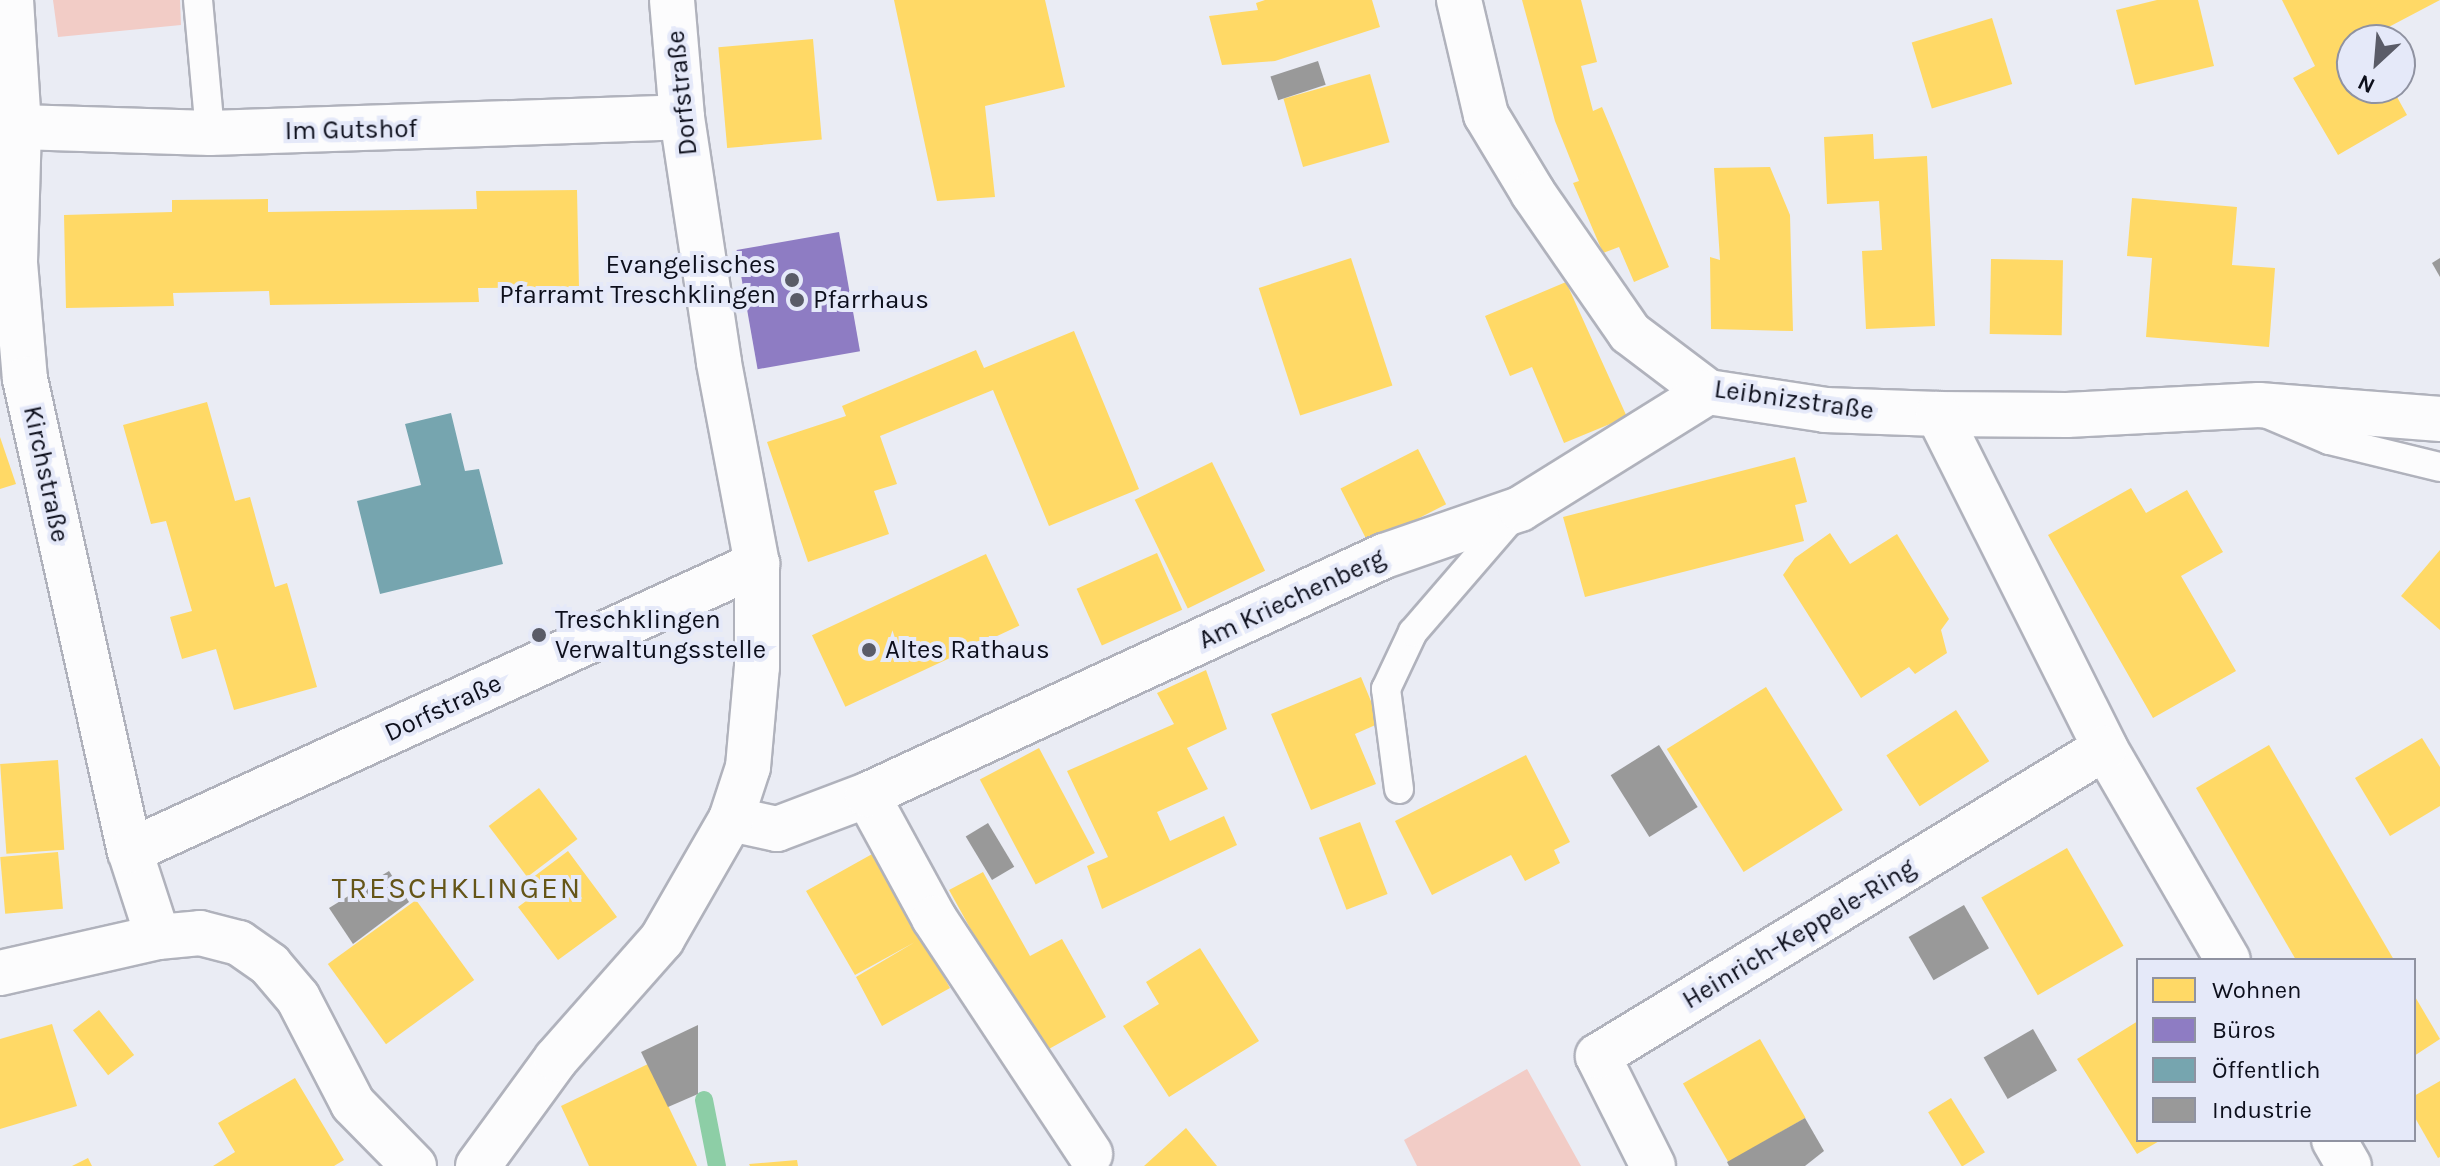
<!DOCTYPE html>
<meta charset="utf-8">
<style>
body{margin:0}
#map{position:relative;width:2440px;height:1166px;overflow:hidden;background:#eaecf4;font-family:Karla,sans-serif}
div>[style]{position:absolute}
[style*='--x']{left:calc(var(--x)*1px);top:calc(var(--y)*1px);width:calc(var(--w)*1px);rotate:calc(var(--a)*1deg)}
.green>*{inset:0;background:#f2ccc6}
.homes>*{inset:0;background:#ffd966;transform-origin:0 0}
.offices>*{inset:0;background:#8e7cc3;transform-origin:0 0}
.public>*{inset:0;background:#76a5af}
.industry>*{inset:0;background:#999;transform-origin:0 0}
.stream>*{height:18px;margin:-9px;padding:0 9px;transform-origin:9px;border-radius:9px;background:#8dcea6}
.roads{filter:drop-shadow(2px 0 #b0b2bc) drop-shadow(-2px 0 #b0b2bc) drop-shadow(0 2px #b0b2bc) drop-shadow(0 -2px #b0b2bc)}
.lane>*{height:28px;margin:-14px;padding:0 14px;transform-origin:14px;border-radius:14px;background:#fcfcfd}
.street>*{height:44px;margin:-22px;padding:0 22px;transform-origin:22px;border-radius:22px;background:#fcfcfd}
.secondary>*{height:44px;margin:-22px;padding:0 22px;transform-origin:22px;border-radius:22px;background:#fcfcfd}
.dots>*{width:22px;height:22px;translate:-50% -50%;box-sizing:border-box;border:4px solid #e5e9f9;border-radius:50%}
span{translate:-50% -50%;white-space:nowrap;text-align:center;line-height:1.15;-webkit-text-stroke:8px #e5e9f9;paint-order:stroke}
.street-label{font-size:26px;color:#0d0f1c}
.poi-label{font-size:26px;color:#0d0f1c}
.right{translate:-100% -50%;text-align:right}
.left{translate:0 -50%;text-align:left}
.quarter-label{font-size:30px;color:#655518;letter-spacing:2px}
.legend{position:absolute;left:2136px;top:958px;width:280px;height:184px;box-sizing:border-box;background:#e5e9f9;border:2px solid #8f92a1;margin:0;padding:10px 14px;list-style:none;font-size:24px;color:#0d0f1c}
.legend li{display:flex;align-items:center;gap:16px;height:40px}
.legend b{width:40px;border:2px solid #8f92a1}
.north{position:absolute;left:2336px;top:24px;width:80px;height:80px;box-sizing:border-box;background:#e5e9f9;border:2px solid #8f92a1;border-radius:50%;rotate:206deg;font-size:22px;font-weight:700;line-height:32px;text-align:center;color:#0d0f1c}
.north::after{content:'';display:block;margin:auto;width:28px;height:36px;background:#5a5c68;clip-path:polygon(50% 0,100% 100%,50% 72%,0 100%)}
</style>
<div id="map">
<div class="green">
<i style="clip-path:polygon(53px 0,180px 0,181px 25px,58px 37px)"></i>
<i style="clip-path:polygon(1527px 1069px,1581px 1166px,1417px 1166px,1404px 1140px)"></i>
</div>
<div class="homes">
<i style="clip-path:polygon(894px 0,1045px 0,1065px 87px,985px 106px,995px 197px,937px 201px)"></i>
<i style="clip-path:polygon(1265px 0,1372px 0,1380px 27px,1275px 61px,1222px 65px,1209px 16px,1258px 10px,1256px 3px)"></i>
<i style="clip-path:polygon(1522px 0,1581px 0,1597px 62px,1581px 66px,1593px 111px,1602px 107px,1669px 267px,1634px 282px,1619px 247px,1603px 253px,1573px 183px,1579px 181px,1555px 121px)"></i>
<i style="clip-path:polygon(2157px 0,2198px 0,2214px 66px,2135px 85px,2116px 10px)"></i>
<i style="clip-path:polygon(2282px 0,2440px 0,2364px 40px,2352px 40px,2352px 88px,2392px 88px,2407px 115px,2338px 155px,2293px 78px,2315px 66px)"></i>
<i style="left:1992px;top:18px;width:69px;height:84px;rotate:73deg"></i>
<i style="left:813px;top:39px;width:101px;height:95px;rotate:85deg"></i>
<i style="clip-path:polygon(2400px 52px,2411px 71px,2400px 78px)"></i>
<i style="left:1370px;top:74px;width:71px;height:90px;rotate:74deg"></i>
<i style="clip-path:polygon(1873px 134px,1874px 159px,1927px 156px,1935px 326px,1866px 329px,1862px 251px,1882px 250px,1879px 201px,1827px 204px,1824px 137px)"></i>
<i style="clip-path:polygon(1770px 167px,1790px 215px,1793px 331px,1711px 329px,1710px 257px,1720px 260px,1714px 168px)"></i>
<i style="clip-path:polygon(577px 190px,579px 287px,478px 288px,479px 302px,270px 305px,269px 291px,173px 293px,174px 306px,66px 308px,64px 215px,172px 212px,172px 200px,268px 199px,268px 212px,477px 209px,476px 191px)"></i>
<i style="clip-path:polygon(2132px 198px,2237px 207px,2232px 265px,2275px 268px,2269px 347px,2146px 337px,2152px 258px,2127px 256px)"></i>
<i style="left:1351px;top:258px;width:134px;height:97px;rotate:72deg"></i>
<i style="left:1991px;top:259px;width:72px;height:75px;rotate:1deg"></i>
<i style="clip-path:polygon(1566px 282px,1627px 417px,1564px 443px,1532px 367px,1510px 376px,1485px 316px)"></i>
<i style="clip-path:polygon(1074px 331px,1139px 489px,1049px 526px,993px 390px,880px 436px,897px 484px,874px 491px,889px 534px,808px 562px,767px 442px,846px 416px,842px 406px,976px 350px,984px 368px)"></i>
<i style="clip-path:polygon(207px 402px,235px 501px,250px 497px,275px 587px,287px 583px,317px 687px,234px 710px,216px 649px,182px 659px,170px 617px,192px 611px,166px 521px,151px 524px,123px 425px)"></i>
<i style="clip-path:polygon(0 437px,16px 484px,0 489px)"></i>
<i style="left:1418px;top:449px;width:62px;height:87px;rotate:63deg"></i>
<i style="clip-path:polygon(1795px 457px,1807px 502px,1795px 505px,1804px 541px,1585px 597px,1563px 517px)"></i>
<i style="left:1212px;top:462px;width:121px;height:86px;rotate:64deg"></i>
<i style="clip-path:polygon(2131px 488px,2146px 513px,2187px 490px,2223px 552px,2181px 576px,2236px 671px,2153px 718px,2048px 535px)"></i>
<i style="clip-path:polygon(1830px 533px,1850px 564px,1897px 534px,1949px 619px,1941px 630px,1947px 653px,1915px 674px,1909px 667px,1861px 698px,1783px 575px,1795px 558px)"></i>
<i style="clip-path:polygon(2440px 550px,2440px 630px,2401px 596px)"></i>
<i style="left:1157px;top:553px;width:62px;height:88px;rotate:66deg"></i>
<i style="left:986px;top:554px;width:79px;height:192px;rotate:65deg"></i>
<i style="clip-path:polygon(1206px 670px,1227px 729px,1187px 748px,1208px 789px,1157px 812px,1170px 841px,1224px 816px,1237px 845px,1102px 909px,1087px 866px,1108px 857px,1067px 771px,1174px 724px,1157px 693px)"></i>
<i style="clip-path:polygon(1361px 677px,1380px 723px,1355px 734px,1376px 784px,1311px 810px,1271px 714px)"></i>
<i style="left:1766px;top:687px;width:145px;height:117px;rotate:58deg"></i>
<i style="left:1956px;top:710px;width:61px;height:83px;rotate:57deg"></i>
<i style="clip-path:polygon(2422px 738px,2440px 767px,2440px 806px,2390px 836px,2355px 778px)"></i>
<i style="clip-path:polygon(2269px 745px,2394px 960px,2296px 960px,2196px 788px)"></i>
<i style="left:1039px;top:748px;width:119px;height:67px;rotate:62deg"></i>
<i style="clip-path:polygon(1526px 755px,1570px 842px,1554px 850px,1560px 863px,1525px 881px,1511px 855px,1432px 895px,1395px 821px)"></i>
<i style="left:58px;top:760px;width:90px;height:58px;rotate:86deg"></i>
<i style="left:539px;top:788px;width:64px;height:63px;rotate:53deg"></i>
<i style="left:1360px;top:822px;width:77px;height:44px;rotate:69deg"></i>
<i style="left:2067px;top:848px;width:113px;height:99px;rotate:60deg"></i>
<i style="clip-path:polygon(568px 851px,617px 917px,558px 960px,518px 907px,541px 890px,532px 878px)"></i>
<i style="left:58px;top:852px;width:57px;height:58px;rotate:85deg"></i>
<i style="clip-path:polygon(874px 853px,950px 988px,882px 1026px,856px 977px,915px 942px,855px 975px,806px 891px)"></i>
<i style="clip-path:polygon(983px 872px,1030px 956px,1062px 939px,1106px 1017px,1040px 1054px,949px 890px)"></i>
<i style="left:416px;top:900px;width:99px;height:109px;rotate:54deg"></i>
<i style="clip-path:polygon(1200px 948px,1259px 1041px,1169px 1097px,1123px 1026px,1159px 1004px,1146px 982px)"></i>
<i style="clip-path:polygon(2414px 995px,2440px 1039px,2414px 1056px)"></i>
<i style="left:99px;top:1010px;width:57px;height:33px;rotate:52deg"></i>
<i style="clip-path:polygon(2138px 1021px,2138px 1140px,2161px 1140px,2137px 1154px,2077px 1059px)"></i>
<i style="clip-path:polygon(52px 1024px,77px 1106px,0 1129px,0 1039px)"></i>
<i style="left:1760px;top:1039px;width:91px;height:89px;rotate:60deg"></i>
<i style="clip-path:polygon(648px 1064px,697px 1166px,589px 1166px,561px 1106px)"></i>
<i style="clip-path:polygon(295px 1078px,344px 1160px,334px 1166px,213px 1166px,235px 1152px,218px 1123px)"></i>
<i style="clip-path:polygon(2440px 1081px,2440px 1157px,2438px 1158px,2414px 1116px,2414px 1096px)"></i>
<i style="left:1951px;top:1098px;width:64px;height:27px;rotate:58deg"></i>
<i style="clip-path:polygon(1186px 1128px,1217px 1166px,1144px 1166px)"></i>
<i style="clip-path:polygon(88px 1158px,92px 1166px,72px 1166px)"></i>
<i style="clip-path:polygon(797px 1160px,798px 1166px,750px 1166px,749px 1164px)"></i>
</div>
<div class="offices">
<i style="left:839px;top:232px;width:121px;height:104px;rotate:80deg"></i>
</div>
<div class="public">
<i style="clip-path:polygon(451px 413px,465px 471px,479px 469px,503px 564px,380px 594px,357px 501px,421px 485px,405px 424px)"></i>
</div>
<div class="industry">
<i style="left:1318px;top:61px;width:25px;height:50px;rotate:72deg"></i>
<i style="clip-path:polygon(2440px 258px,2440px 277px,2432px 263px)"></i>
<i style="left:1659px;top:745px;width:73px;height:57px;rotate:58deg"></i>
<i style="left:988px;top:823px;width:51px;height:26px;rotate:59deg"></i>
<i style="clip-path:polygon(389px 871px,409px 902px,353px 944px,329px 908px)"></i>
<i style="left:1964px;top:905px;width:50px;height:64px;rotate:60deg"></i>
<i style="clip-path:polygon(698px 1025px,698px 1094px,668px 1107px,641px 1052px)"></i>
<i style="left:2033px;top:1029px;width:48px;height:57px;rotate:60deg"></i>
<i style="clip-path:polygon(1805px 1118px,1824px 1151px,1805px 1166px,1729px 1166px,1727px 1162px)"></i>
</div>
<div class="stream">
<i style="--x:704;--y:1100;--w:67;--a:78.9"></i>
</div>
<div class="roads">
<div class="lane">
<i style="--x:198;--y:0;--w:134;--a:84.8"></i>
<i style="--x:2268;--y:414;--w:66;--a:23.1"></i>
<i style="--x:2329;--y:440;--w:114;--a:13.7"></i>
<i style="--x:1399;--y:789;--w:101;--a:-97.4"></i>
<i style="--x:1386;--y:689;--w:63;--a:-64.7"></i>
<i style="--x:1413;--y:632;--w:155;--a:-49.2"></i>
</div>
<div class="street">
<i style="--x:11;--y:0;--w:127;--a:86.4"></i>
<i style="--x:19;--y:127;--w:136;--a:91.7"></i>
<i style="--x:15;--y:263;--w:116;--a:85.1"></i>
<i style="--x:25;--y:379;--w:484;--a:77.5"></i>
<i style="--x:130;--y:851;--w:90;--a:72"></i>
<i style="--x:1459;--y:0;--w:118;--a:76.8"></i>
<i style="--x:1486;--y:115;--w:91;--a:58.9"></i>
<i style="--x:1533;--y:193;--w:170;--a:55.3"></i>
<i style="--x:1630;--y:333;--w:98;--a:37.1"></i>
<i style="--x:1708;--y:392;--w:118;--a:8.7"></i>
<i style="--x:1825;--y:410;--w:113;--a:2"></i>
<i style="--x:1938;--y:414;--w:129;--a:0.4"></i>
<i style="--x:2067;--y:415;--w:192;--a:-3"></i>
<i style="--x:2259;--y:405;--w:182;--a:4.4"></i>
<i style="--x:19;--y:127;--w:191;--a:1.8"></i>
<i style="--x:210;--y:133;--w:472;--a:-1.9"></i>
<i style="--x:1938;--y:414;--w:373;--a:63.4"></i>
<i style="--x:2105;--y:748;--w:245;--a:59.9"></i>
<i style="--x:867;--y:795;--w:140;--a:61.4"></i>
<i style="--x:934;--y:918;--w:283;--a:56.5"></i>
<i style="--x:731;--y:819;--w:47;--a:12.3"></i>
<i style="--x:777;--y:829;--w:96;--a:-20.7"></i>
<i style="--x:867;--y:795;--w:570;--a:-24.81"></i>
<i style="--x:1384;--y:556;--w:144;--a:-19.1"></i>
<i style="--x:1520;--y:509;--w:221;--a:-31.9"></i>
<i style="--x:130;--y:851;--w:690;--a:-24.6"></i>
<i style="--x:2334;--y:1140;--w:30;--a:60"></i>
<i style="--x:1653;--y:1166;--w:123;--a:-116.6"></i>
<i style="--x:1598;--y:1056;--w:593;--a:-31.28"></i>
</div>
<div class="secondary">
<i style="--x:0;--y:973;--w:162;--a:-12.8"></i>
<i style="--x:158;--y:937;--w:42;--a:-5.4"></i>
<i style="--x:200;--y:933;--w:40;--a:14.4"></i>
<i style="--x:239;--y:943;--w:38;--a:35"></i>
<i style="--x:270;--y:965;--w:43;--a:49.7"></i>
<i style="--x:298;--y:998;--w:119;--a:62.6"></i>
<i style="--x:353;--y:1104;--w:87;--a:45.5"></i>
<i style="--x:478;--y:1166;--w:132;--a:-53.9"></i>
<i style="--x:556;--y:1059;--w:160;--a:-48.5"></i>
<i style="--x:662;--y:939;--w:138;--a:-60.1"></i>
<i style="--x:731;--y:819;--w:55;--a:-71.9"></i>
<i style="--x:748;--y:767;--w:100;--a:-84.9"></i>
<i style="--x:757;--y:667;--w:103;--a:-90"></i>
<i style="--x:757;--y:564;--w:206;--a:-100.7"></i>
<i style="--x:719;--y:362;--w:248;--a:-98.6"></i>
<i style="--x:682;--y:117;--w:117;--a:-94.9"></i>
</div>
</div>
<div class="dots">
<i style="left:792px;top:280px;background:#5a5c68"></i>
<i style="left:797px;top:300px;background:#5a5c68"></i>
<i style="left:539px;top:635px;background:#5a5c68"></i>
<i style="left:869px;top:650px;background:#5a5c68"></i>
</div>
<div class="street-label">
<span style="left:682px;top:93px;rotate:-96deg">Dorfstraße</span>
<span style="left:351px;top:130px;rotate:-1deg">Im Gutshof</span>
<span style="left:1794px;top:400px;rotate:8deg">Leibnizstraße</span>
<span style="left:46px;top:474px;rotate:78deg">Kirchstraße</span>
<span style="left:1292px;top:599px;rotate:-25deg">Am Kriechenberg</span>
<span style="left:443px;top:708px;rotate:-25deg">Dorfstraße</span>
<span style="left:1799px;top:934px;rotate:-31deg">Heinrich-Keppele-Ring</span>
</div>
<div class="poi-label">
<span class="right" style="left:776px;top:280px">Evangelisches<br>Pfarramt Treschklingen</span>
<span class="left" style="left:813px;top:300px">Pfarrhaus</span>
<span class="left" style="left:555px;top:635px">Treschklingen<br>Verwaltungsstelle</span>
<span class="left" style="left:885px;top:650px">Altes Rathaus</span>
</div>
<div class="quarter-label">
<span style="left:457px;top:888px">TRESCHKLINGEN</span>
</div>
<ul class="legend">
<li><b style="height:22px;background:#ffd966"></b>Wohnen</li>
<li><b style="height:22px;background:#8e7cc3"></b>Büros</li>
<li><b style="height:22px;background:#76a5af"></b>Öffentlich</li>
<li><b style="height:22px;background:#999"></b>Industrie</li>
</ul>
<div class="north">N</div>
</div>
